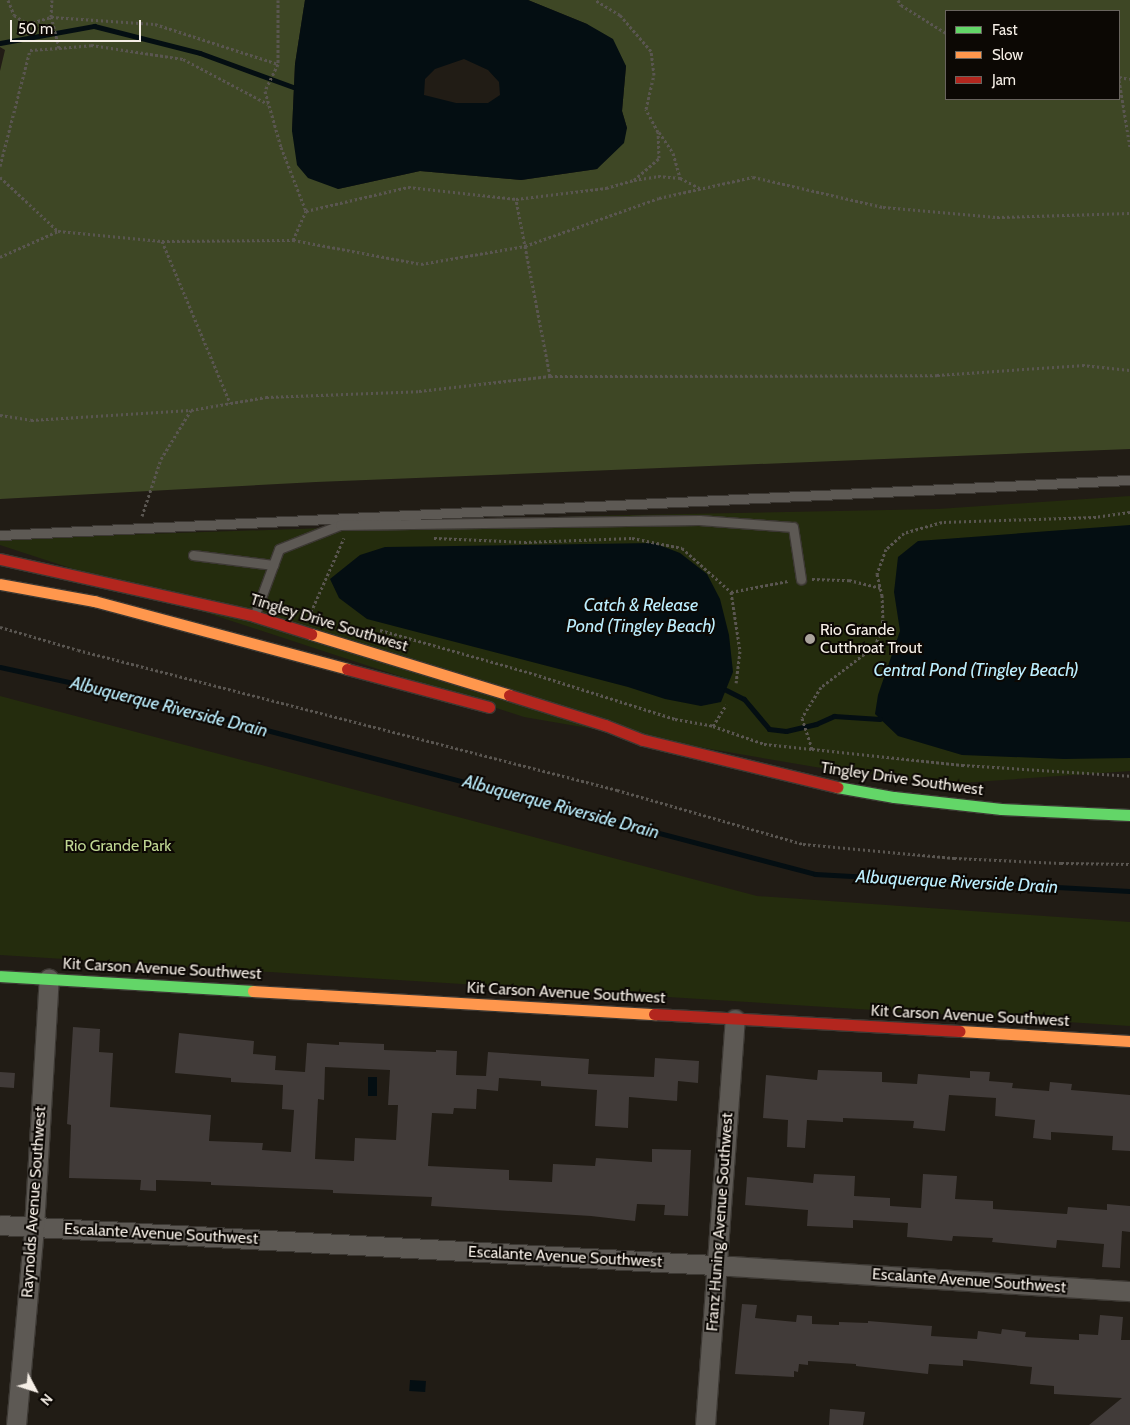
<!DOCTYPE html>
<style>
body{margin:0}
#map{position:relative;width:1130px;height:1425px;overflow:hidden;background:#211c15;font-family:Cabin,sans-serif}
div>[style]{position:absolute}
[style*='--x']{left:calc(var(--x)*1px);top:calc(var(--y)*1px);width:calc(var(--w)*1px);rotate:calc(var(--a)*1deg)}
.green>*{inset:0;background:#242c0d}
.forest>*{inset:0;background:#3e4725}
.water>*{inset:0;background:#040e12;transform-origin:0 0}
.stream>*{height:5px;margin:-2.5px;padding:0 2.5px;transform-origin:2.5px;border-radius:2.5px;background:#040e12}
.building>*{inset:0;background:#413b39;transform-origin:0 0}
.path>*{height:3px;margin-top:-1.5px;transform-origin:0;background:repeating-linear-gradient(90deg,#5a5651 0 2.5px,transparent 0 5px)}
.roads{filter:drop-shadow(1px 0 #3c3833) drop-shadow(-1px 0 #3c3833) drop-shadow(0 1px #3c3833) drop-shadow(0 -1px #3c3833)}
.lane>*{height:9px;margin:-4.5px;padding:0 4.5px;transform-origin:4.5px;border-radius:4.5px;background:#5d5954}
.street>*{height:19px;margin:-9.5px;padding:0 9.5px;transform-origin:9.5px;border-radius:9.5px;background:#5d5954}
.fast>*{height:11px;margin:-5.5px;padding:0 5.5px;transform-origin:5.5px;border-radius:5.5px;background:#63d668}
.slow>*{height:11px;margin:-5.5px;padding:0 5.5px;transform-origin:5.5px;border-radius:5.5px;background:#ff974d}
.jam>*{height:11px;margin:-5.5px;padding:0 5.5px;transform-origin:5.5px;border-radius:5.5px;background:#b3261e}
.dots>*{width:14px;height:14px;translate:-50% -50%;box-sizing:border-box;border:2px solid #0c0804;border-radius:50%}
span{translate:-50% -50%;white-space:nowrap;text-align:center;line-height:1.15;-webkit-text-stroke:4px #0c0804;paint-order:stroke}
.street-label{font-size:16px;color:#f5eee6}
.poi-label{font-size:16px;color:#f5eee6}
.left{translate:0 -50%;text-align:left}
.park-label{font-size:16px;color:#bfd692}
.water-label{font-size:18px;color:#bceefe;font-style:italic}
.legend{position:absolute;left:945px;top:10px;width:175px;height:90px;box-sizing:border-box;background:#0c0804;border:1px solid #69645e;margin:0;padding:6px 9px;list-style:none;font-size:15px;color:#f5eee6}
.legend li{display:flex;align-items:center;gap:10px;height:25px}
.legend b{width:25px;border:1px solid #69645e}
.north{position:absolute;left:10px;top:1365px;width:50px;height:50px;-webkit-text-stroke:4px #0c0804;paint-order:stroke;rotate:130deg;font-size:14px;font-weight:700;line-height:20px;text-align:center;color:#f5eee6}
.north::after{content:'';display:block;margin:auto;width:18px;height:22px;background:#f5eee6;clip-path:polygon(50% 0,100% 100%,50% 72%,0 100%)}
.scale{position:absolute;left:10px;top:20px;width:131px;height:22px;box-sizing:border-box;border:2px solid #f5eee6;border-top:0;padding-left:6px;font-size:15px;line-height:18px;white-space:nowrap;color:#f5eee6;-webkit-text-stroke:4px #0c0804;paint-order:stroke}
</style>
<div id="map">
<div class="green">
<i style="clip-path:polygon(1130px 496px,1130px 771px,947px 784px,815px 767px,524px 717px,0 545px,0 539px,504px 522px,580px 516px,938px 509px)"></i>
<i style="clip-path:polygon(0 696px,757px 896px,1130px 922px,1130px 1026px,0 955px)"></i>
</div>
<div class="forest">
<i style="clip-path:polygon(evenodd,0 0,305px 0,295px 64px,292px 131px,338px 189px,420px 171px,521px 180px,597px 169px,627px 128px,622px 111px,626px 66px,587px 24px,528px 0,1130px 0,1130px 449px,316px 482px,0 499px,0 71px,5px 50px,0 47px,0 0,946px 11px,1119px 11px,1119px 99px,946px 99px,946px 11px)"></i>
</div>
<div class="water">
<i style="clip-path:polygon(evenodd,305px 0,528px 0,587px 24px,613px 39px,626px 66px,622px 111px,627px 128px,624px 143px,597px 169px,521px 180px,420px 171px,338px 189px,308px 178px,297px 165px,292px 131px,295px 64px,305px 0,464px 59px,488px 70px,499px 82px,500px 95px,488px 103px,456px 103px,424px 95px,425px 79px,435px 69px,464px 59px)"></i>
<i style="clip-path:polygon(1130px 525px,1130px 758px,1064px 759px,962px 755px,898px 736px,875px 714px,878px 695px,900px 631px,894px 592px,898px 557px,918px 541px)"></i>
<i style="clip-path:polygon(654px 543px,680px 553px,707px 574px,720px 599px,729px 635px,733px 672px,721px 702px,701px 706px,665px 699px,628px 687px,367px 619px,339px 598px,330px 579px,360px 555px,385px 547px)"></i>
<i style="left:368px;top:1077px;width:9px;height:19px"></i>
<i style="left:410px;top:1380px;width:16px;height:11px;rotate:4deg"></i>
</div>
<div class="stream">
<i style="--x:0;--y:43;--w:96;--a:-10.3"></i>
<i style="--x:94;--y:26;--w:109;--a:14.3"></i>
<i style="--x:200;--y:53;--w:99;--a:20.1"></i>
<i style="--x:0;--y:667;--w:164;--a:12.3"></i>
<i style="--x:160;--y:702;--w:677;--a:14.71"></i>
<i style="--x:815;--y:874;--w:315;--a:3.1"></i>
<i style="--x:726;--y:690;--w:20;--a:27"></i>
<i style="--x:744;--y:699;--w:39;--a:50"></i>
<i style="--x:769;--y:729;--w:17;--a:7"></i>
<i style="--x:786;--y:731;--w:31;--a:-13"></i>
<i style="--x:816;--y:724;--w:20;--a:-24"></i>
<i style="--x:834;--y:716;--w:46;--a:3.7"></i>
</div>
<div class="building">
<i style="clip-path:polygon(evenodd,73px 1027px,100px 1029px,99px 1052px,113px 1053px,110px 1107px,211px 1115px,209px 1141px,263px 1143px,262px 1150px,291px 1152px,294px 1110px,282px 1109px,283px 1085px,231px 1082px,231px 1078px,175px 1073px,179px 1033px,254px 1041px,253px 1054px,276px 1056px,275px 1070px,305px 1072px,307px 1043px,339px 1045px,339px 1042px,384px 1044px,384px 1050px,436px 1052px,436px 1050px,457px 1051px,456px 1075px,486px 1076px,488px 1052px,589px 1059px,588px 1074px,654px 1077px,655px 1058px,699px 1061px,698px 1083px,678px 1081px,677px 1101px,629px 1097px,628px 1128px,595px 1126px,597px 1090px,541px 1086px,541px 1081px,499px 1078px,498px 1091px,477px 1089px,476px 1109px,454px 1108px,453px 1114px,432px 1113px,428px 1166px,509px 1170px,509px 1180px,552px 1182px,553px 1164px,595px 1166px,596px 1158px,652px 1162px,652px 1149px,691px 1150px,688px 1216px,664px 1215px,665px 1205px,637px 1204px,635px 1221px,591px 1216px,431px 1206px,432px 1197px,333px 1193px,333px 1190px,211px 1185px,211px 1182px,156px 1180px,156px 1191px,140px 1190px,141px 1180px,69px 1178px,71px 1125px,67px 1124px,73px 1027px,325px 1067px,390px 1070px,388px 1105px,398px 1105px,396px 1140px,355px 1138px,354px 1161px,315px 1159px,318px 1099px,324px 1100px,325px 1067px)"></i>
<i style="clip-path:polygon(818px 1070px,882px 1072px,882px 1082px,917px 1084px,918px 1074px,970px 1078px,970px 1071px,990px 1072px,989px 1081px,1013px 1083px,1012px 1088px,1049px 1091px,1050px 1082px,1072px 1084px,1071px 1090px,1130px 1095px,1130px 1151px,1112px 1150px,1113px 1136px,1051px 1132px,1051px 1140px,1033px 1138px,1035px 1120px,995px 1116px,996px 1098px,949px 1095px,945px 1131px,913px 1128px,914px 1121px,843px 1118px,843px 1122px,807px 1120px,805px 1148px,787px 1147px,788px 1120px,763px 1118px,766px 1075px,817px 1080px)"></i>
<i style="left:0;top:1072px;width:15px;height:15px;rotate:4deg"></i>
<i style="clip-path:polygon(814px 1174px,855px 1176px,854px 1196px,890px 1198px,890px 1206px,921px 1208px,923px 1174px,957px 1176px,955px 1199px,993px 1201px,993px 1209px,1067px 1214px,1068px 1207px,1107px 1210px,1107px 1204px,1130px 1206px,1130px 1232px,1122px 1231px,1120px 1268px,1102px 1267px,1104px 1244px,1057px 1240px,1056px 1248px,992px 1242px,993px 1238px,953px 1236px,952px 1241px,907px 1237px,908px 1223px,853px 1220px,853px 1228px,807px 1226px,808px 1210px,745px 1205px,747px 1177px,813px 1183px)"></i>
<i style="clip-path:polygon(742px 1304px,757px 1305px,755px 1318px,796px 1322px,797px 1315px,812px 1316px,812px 1324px,839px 1325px,839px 1322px,868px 1323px,868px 1321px,918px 1325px,932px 1326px,931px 1336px,977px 1339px,978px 1331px,1001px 1334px,1002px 1329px,1026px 1332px,1025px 1337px,1079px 1340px,1079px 1334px,1098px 1335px,1100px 1315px,1123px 1317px,1121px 1340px,1130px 1340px,1130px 1425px,1089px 1425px,1122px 1398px,1054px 1394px,1054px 1386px,1030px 1384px,1032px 1367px,963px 1360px,963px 1366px,929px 1364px,928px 1374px,856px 1366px,856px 1364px,808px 1361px,808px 1365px,799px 1364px,798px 1372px,794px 1371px,794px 1377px,735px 1374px)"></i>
<i style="clip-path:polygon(830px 1409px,865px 1412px,863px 1425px,829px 1425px)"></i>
</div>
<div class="path">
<i style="--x:8;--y:0;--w:16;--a:68"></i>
<i style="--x:14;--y:15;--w:17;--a:33"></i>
<i style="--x:28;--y:24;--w:24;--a:-17"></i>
<i style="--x:51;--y:17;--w:104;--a:3.9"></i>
<i style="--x:155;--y:24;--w:129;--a:18"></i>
<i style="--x:278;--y:0;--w:64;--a:90"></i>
<i style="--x:278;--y:64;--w:30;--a:116"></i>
<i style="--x:265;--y:91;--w:58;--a:74.1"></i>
<i style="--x:281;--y:147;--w:69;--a:68.7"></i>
<i style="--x:306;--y:211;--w:105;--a:-13.2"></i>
<i style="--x:408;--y:187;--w:109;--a:6.3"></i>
<i style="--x:516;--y:199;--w:91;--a:-7"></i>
<i style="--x:606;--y:188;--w:29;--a:-16"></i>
<i style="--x:634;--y:180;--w:33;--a:-41"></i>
<i style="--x:659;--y:158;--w:26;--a:-92"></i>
<i style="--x:658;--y:132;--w:26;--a:-118"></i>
<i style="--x:646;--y:109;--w:35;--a:-77"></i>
<i style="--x:654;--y:75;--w:24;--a:-97"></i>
<i style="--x:651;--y:51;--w:48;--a:-130.7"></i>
<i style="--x:620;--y:15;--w:29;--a:-149"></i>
<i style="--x:898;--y:0;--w:6;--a:59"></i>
<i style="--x:901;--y:5;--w:53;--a:31.9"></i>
<i style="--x:59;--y:48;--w:32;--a:-5"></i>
<i style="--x:91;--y:45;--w:93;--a:8.7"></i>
<i style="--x:183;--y:59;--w:96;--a:27.9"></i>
<i style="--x:1119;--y:77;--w:11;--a:10"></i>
<i style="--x:1119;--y:80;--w:68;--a:80.7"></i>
<i style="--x:659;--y:132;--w:25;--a:56"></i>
<i style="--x:673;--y:153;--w:26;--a:74"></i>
<i style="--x:0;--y:166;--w:120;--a:-75.5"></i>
<i style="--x:30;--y:50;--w:29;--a:-4"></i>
<i style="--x:59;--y:48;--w:32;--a:-104"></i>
<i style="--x:51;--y:17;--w:17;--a:-87"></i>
<i style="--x:0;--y:177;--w:79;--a:43"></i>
<i style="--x:58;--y:231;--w:104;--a:5.5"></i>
<i style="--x:162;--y:241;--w:131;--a:-0.4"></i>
<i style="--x:293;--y:240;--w:32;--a:-66"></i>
<i style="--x:634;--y:180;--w:24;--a:-9"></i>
<i style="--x:658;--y:176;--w:22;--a:5"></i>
<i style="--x:680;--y:178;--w:22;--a:27"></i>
<i style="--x:293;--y:240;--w:130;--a:10.6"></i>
<i style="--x:421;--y:264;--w:106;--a:-9.8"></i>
<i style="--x:525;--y:246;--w:142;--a:-19.7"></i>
<i style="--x:659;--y:198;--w:96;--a:-12.6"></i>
<i style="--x:753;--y:177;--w:133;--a:13"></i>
<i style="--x:883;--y:207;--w:114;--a:5"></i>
<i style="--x:997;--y:217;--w:133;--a:-1.7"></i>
<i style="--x:162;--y:241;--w:176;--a:67.2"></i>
<i style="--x:0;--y:257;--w:64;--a:-24.1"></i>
<i style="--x:550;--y:376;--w:387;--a:-0.1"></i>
<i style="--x:937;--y:375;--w:145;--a:-3.9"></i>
<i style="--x:1082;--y:365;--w:48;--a:5.9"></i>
<i style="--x:0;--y:415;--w:31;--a:9"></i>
<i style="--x:31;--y:420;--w:160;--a:-3.6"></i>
<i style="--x:1130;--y:512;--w:34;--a:172"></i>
<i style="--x:1096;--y:517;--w:154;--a:178.1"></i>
<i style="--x:942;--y:522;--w:40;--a:164"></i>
<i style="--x:904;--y:533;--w:24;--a:138"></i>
<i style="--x:886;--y:549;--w:27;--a:110"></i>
<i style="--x:877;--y:574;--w:22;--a:77"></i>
<i style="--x:882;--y:595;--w:25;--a:88"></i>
<i style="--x:883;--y:620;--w:26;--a:106"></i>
<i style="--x:876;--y:645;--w:69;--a:142.6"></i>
<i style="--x:821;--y:687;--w:36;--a:122"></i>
<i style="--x:802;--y:718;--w:33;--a:72"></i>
<i style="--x:812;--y:749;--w:151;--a:6.1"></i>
<i style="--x:962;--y:765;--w:168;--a:3.7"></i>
<i style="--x:142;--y:516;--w:60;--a:-71.6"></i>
<i style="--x:161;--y:459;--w:57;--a:-58.5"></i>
<i style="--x:191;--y:410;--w:76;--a:-9.8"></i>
<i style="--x:266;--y:397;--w:153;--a:-2.2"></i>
<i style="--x:419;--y:391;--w:132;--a:-6.5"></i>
<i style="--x:550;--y:376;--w:180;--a:-100.9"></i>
<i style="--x:434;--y:538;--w:90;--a:2.5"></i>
<i style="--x:524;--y:542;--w:108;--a:-2.1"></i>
<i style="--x:632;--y:538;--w:51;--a:11.3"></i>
<i style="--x:682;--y:548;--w:66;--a:41.9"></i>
<i style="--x:731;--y:592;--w:60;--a:81.3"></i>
<i style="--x:740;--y:651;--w:32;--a:97"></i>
<i style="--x:812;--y:579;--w:37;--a:2"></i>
<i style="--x:849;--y:580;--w:32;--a:14"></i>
<i style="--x:731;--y:592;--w:58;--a:-10.9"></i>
<i style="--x:311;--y:612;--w:81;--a:-66"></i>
<i style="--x:0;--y:627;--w:81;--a:16.4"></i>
<i style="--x:78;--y:650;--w:557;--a:14.56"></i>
<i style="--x:617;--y:790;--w:194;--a:16.2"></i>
<i style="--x:803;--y:844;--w:152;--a:5.3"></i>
<i style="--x:954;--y:858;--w:107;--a:2.7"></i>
<i style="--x:1061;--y:863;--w:69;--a:0.8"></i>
<i style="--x:380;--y:630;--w:160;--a:15.9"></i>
<i style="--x:534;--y:674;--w:148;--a:17.7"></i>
<i style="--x:675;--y:719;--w:39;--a:10"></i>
<i style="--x:713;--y:726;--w:25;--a:-58"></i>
<i style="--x:713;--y:726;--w:54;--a:19.4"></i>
<i style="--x:764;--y:744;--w:48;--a:5.9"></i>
</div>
<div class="roads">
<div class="lane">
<i style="--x:0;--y:535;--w:1131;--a:-2.79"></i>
<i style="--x:193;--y:555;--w:81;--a:7.1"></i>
<i style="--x:255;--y:614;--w:69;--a:-69.7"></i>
<i style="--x:279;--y:549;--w:66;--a:-21.5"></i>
<i style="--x:340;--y:525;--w:359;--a:-0.8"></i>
<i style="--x:699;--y:520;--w:94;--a:4.3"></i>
<i style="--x:793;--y:527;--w:53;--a:81.3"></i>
</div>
<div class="street">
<i style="--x:0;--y:1225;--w:733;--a:3.21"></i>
<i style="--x:732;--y:1266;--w:399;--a:3.6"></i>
<i style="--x:16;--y:1425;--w:199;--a:-84.8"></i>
<i style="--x:34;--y:1227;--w:249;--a:-86.6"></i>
<i style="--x:705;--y:1425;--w:407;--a:-85.8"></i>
</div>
<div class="fast">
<i style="--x:837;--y:787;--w:58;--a:10"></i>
<i style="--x:894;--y:797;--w:108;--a:6.4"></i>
<i style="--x:1001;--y:809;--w:129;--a:2.7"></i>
<i style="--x:0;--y:976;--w:253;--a:3.4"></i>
</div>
<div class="slow">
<i style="--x:0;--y:584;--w:96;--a:10.3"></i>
<i style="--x:94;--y:601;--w:262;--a:15"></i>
<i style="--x:311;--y:634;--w:207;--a:17.1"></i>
<i style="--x:253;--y:991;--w:402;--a:3.3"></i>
<i style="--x:960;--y:1031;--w:170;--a:3.4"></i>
</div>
<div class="jam">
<i style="--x:0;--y:559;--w:260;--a:12.6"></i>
<i style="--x:254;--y:616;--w:60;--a:17.5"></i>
<i style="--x:347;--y:669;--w:147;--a:15"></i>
<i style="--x:509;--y:695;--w:101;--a:17.4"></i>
<i style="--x:605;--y:725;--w:41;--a:21.5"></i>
<i style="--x:643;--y:740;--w:200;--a:13.6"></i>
<i style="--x:654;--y:1014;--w:306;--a:3.2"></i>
</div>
</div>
<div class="dots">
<i style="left:810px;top:639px;background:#aba49d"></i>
</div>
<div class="street-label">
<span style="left:329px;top:623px;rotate:17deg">Tingley Drive Southwest</span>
<span style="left:902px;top:779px;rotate:8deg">Tingley Drive Southwest</span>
<span style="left:162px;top:969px;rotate:3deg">Kit Carson Avenue Southwest</span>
<span style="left:566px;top:993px;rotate:3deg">Kit Carson Avenue Southwest</span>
<span style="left:970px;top:1016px;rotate:3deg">Kit Carson Avenue Southwest</span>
<span style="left:34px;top:1202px;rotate:-86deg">Raynolds Avenue Southwest</span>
<span style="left:720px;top:1222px;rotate:-86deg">Franz Huning Avenue Southwest</span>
<span style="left:161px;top:1234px;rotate:3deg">Escalante Avenue Southwest</span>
<span style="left:565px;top:1257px;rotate:3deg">Escalante Avenue Southwest</span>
<span style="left:969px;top:1281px;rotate:4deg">Escalante Avenue Southwest</span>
</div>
<div class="poi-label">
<span class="left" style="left:820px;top:639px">Rio Grande<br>Cutthroat Trout</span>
</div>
<div class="park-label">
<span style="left:118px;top:846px">Rio Grande Park</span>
</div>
<div class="water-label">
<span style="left:641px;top:616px">Catch &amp; Release<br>Pond (Tingley Beach)</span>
<span style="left:976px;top:670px">Central Pond (Tingley Beach)</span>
<span style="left:169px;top:707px;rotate:14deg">Albuquerque Riverside Drain</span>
<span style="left:561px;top:807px;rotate:15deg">Albuquerque Riverside Drain</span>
<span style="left:957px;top:882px;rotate:3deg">Albuquerque Riverside Drain</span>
</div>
<ul class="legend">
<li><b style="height:6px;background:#63d668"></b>Fast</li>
<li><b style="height:6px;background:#ff974d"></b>Slow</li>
<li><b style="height:6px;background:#b3261e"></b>Jam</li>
</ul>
<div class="north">N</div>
<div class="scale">50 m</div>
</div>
